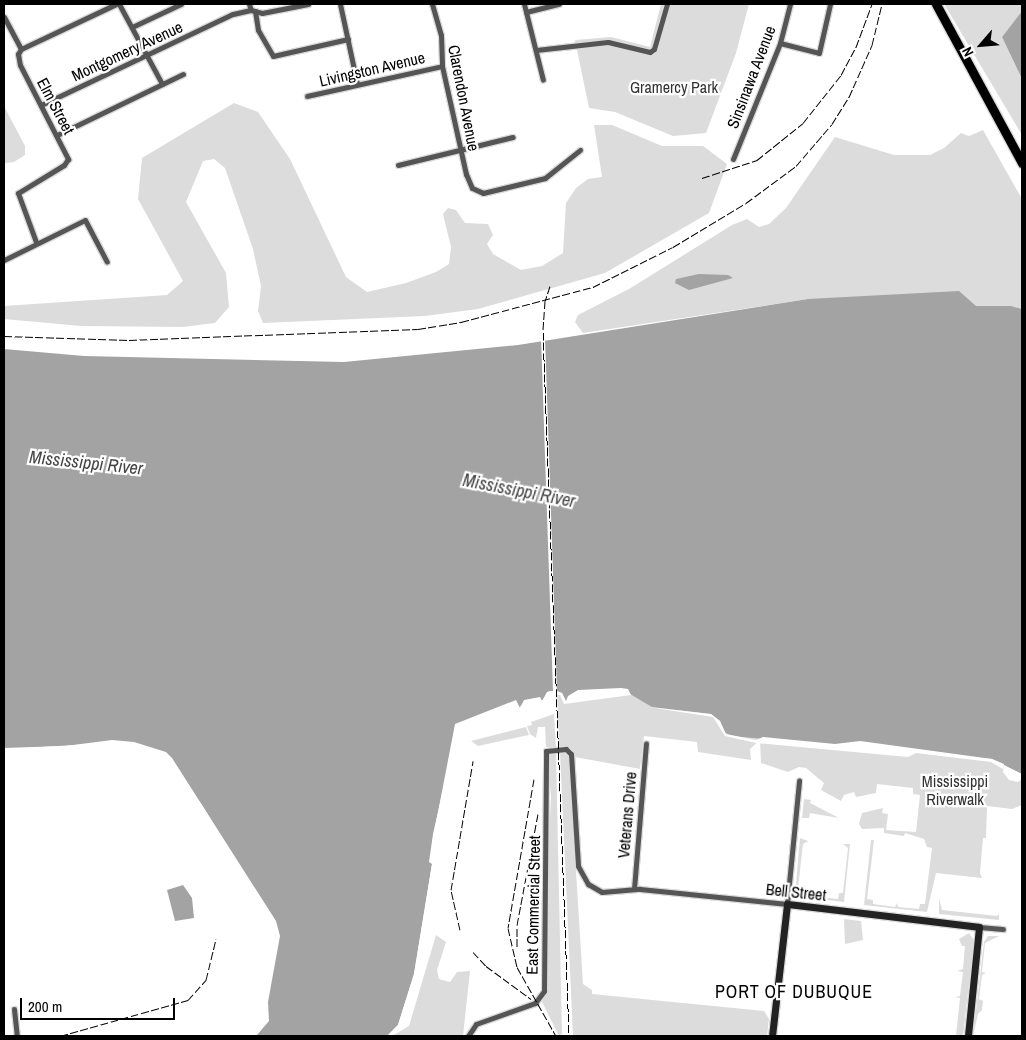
<!DOCTYPE html>
<style>
body{margin:0}
#map{position:relative;width:1026px;height:1040px;overflow:hidden;background:#fff;font-family:"Archivo Narrow",sans-serif}
div>[style]{position:absolute}
[style*='--x']{left:calc(var(--x)*1px);top:calc(var(--y)*1px);width:calc(var(--w)*1px);rotate:calc(var(--a)*1deg)}
.green>*{inset:0;background:#dcdcdc}
.water>*{inset:0;background:#a3a3a3}
.pier>*{inset:0;background:#fff}
.roads{filter:drop-shadow(1px 0 #dbdbdb) drop-shadow(-1px 0 #dbdbdb) drop-shadow(0 1px #dbdbdb) drop-shadow(0 -1px #dbdbdb)}
.street>*{height:5px;margin:-2.5px;padding:0 2.5px;transform-origin:2.5px;border-radius:2.5px;background:#555}
.secondary>*{height:7px;margin:-3.5px;padding:0 3.5px;transform-origin:3.5px;border-radius:3.5px;background:#222}
.highway>*{height:9px;margin:-4.5px;padding:0 4.5px;transform-origin:4.5px;border-radius:4.5px;background:#000}
.rail>*{height:1px;margin-top:-0.5px;transform-origin:0;background:repeating-linear-gradient(90deg,#000 0 8px,transparent 0 10.5px)}
span{translate:-50% -50%;white-space:nowrap;text-align:center;line-height:1.15;-webkit-text-stroke:4.5px #fff;paint-order:stroke}
.street-label{font-size:16px;color:#000}
.park-label{font-size:16px;color:#333}
.water-label{font-size:18px;color:#444;font-style:italic}
.neighbourhood-label{font-size:18px;color:#000;letter-spacing:1px}
.frame{position:absolute;inset:0;border:5px solid #000;pointer-events:none}
.north{position:absolute;left:956px;top:20px;width:50px;height:50px;-webkit-text-stroke:4px #fff;paint-order:stroke;rotate:243deg;font-size:14px;font-weight:700;line-height:20px;text-align:center;color:#000}
.north::after{content:'';display:block;margin:auto;width:18px;height:22px;background:#000;clip-path:polygon(50% 0,100% 100%,50% 72%,0 100%)}
.scale{position:absolute;left:20px;top:998px;width:155px;height:22px;box-sizing:border-box;border:2px solid #000;border-top:0;padding-left:6px;font-size:15px;line-height:18px;white-space:nowrap;color:#000;-webkit-text-stroke:4px #fff;paint-order:stroke}
</style>
<div id="map">
<div class="green">
<i style="clip-path:polygon(661px 4px,749px 4px,736px 53px,706px 133px,673px 136px,615px 112px,589px 108px,575px 40px,611px 37px,650px 47px)"></i>
<i style="clip-path:polygon(944px 4px,1022px 4px,1022px 11px,1002px 37px,1022px 79px,1022px 135px)"></i>
<i style="clip-path:polygon(234px 103px,258px 112px,290px 159px,346px 277px,367px 292px,406px 283px,436px 272px,449px 264px,451px 247px,443px 214px,448px 208px,456px 210px,465px 223px,488px 224px,493px 235px,487px 244px,493px 254px,521px 270px,542px 266px,563px 253px,566px 203px,576px 188px,588px 179px,602px 177px,594px 125px,612px 125px,662px 146px,703px 146px,727px 164px,709px 213px,605px 273px,478px 309px,425px 316px,263px 323px,258px 311px,261px 286px,253px 249px,225px 168px,214px 159px,203px 161px,186px 202px,226px 273px,229px 307px,215px 323px,183px 327px,81px 326px,4px 319px,4px 306px,167px 295px,183px 281px,138px 199px,142px 158px)"></i>
<i style="clip-path:polygon(4px 106px,25px 146px,25px 155px,14px 162px,5px 163px)"></i>
<i style="clip-path:polygon(983px 130px,1022px 199px,1022px 309px,1011px 306px,1002px 308px,808px 299px,583px 333px,575px 322px,578px 315px,629px 289px,732px 225px,747px 219px,759px 227px,769px 224px,786px 208px,835px 137px,894px 155px,930px 155px,944px 148px,961px 133px,969px 136px)"></i>
<i style="clip-path:polygon(557px 691px,573px 699px,642px 694px,908px 750px,992px 759px,1004px 764px,1003px 772px,1009px 780px,1018px 782px,1022px 779px,1022px 805px,1012px 809px,987px 806px,986px 838px,983px 838px,980px 873px,982px 878px,936px 873px,927px 912px,864px 905px,871px 840px,874px 840px,867px 899px,873px 900px,873px 904px,895px 907px,897px 903px,898px 907px,919px 909px,920px 904px,925px 904px,932px 848px,927px 847px,924px 839px,905px 833px,904px 836px,884px 833px,884px 828px,862px 829px,859px 824px,862px 813px,883px 808px,882px 813px,888px 814px,886px 830px,916px 832px,920px 795px,913px 794px,913px 788px,877px 784px,876px 793px,856px 797px,854px 792px,844px 795px,841px 801px,821px 790px,824px 783px,806px 768px,799px 767px,788px 772px,761px 763px,760px 740px,750px 749px,751px 760px,698px 752px,697px 742px,644px 736px,640px 769px,575px 757px,571px 748px,559px 747px)"></i>
<i style="clip-path:polygon(554px 714px,556px 747px,546px 747px,545px 727px,538px 727px,536px 738px,530px 734px,527px 726px,532px 725px,531px 722px)"></i>
<i style="clip-path:polygon(526px 727px,529px 735px,478px 746px,471px 741px)"></i>
<i style="clip-path:polygon(560px 752px,566px 752px,569px 758px,583px 984px,592px 990px,592px 994px,764px 1011px,769px 1019px,767px 1036px,573px 1036px)"></i>
<i style="clip-path:polygon(556px 753px,562px 1034px,559px 1036px,542px 1002px,548px 990px,546px 898px,551px 797px,548px 761px,549px 756px)"></i>
<i style="clip-path:polygon(804px 799px,811px 800px,810px 803px,839px 818px,810px 813px,809px 818px,802px 818px)"></i>
<i style="clip-path:polygon(800px 838px,808px 841px,803px 844px,798px 888px,804px 889px,803px 895px,838px 899px,839px 893px,843px 893px,848px 848px,843px 844px,850px 844px,844px 902px,795px 896px)"></i>
<i style="clip-path:polygon(939px 898px,942px 910px,997px 916px,999px 914px,999px 920px,939px 914px)"></i>
<i style="clip-path:polygon(844px 919px,861px 921px,863px 940px,845px 944px)"></i>
<i style="clip-path:polygon(969px 933px,974px 941px,963px 1036px,956px 1036px,960px 998px,955px 997px,960px 996px,963px 972px,957px 971px,963px 969px,965px 946px,962px 946px,959px 939px)"></i>
<i style="clip-path:polygon(436px 935px,446px 942px,437px 970px,439px 979px,450px 982px,457px 972px,470px 971px,463px 1036px,392px 1036px,409px 1026px)"></i>
<i style="clip-path:polygon(988px 936px,999px 936px,985px 943px,982px 972px,986px 973px,982px 975px,979px 999px,983px 1001px,982px 1010px,978px 1014px,973px 1036px,984px 942px)"></i>
</div>
<div class="water">
<i style="clip-path:polygon(1022px 11px,1022px 79px,1002px 37px)"></i>
<i style="clip-path:polygon(699px 274px,728px 275px,733px 278px,689px 290px,675px 283px,676px 279px)"></i>
<i style="clip-path:polygon(959px 291px,976px 306px,1011px 306px,1022px 309px,1022px 774px,992px 759px,731px 736px,724px 732px,720px 721px,711px 714px,652px 707px,630px 694px,566px 702px,562px 693px,549px 691px,542px 701px,521px 705px,520px 708px,517px 705px,458px 724px,433px 834px,429px 862px,432px 864px,414px 974px,398px 1025px,387px 1036px,256px 1036px,268px 1021px,266px 1002px,277px 950px,275px 925px,202px 805px,165px 755px,112px 743px,4px 749px,4px 349px,84px 356px,344px 362px,518px 345px,808px 299px)"></i>
<i style="clip-path:polygon(183px 885px,192px 898px,194px 918px,175px 921px,167px 890px)"></i>
</div>
<div class="pier">
<i style="clip-path:polygon(545px 337px,557px 691px,562px 693px,566px 701px,568px 696px,578px 690px,621px 688px,628px 689px,631px 695px,564px 704px,560px 695px,550px 694px,543px 706px,523px 708px,520px 711px,515px 708px,460px 726px,440px 834px,434px 833px,455px 724px,516px 700px,520px 708px,524px 700px,540px 697px,542px 701px,547px 692px,553px 691px,541px 338px)"></i>
<i style="clip-path:polygon(648px 707px,711px 714px,720px 721px,726px 734px,756px 740px,763px 737px,835px 744px,860px 741px,992px 759px,1004px 764px,1003px 769px,991px 762px,916px 753px,908px 757px,756px 743px,725px 736px,713px 717px)"></i>
<i style="clip-path:polygon(112px 740px,134px 742px,166px 752px,172px 758px,276px 921px,280px 936px,268px 1002px,269px 1021px,256px 1036px,253px 1036px,265px 1020px,264px 1002px,276px 936px,273px 926px,200px 806px,168px 762px,158px 755px,112px 746px,4px 751px,4px 748px,65px 746px)"></i>
<i style="clip-path:polygon(432px 864px,435px 864px,416px 975px,401px 1026px,387px 1036px,398px 1025px,414px 974px)"></i>
</div>
<div class="roads">
<div class="street">
<i style="--x:119;--y:4;--w:91;--a:61.7"></i>
<i style="--x:249;--y:4;--w:6;--a:72"></i>
<i style="--x:251;--y:10;--w:11;--a:15"></i>
<i style="--x:262;--y:13;--w:47;--a:-11.1"></i>
<i style="--x:340;--y:4;--w:81;--a:77.9"></i>
<i style="--x:432;--y:4;--w:32;--a:74"></i>
<i style="--x:441;--y:35;--w:31;--a:88"></i>
<i style="--x:442;--y:66;--w:111;--a:77.5"></i>
<i style="--x:466;--y:174;--w:15;--a:67"></i>
<i style="--x:472;--y:188;--w:12;--a:24"></i>
<i style="--x:483;--y:193;--w:64;--a:-13.6"></i>
<i style="--x:545;--y:178;--w:45;--a:-38.7"></i>
<i style="--x:524;--y:4;--w:78;--a:76"></i>
<i style="--x:255;--y:11;--w:19;--a:81"></i>
<i style="--x:258;--y:30;--w:30;--a:60"></i>
<i style="--x:273;--y:56;--w:77;--a:-12.8"></i>
<i style="--x:526;--y:12;--w:34;--a:-14"></i>
<i style="--x:4;--y:17;--w:36;--a:62"></i>
<i style="--x:132;--y:27;--w:54;--a:-25.1"></i>
<i style="--x:780;--y:43;--w:40;--a:14.4"></i>
<i style="--x:819;--y:53;--w:50;--a:-77.3"></i>
<i style="--x:21;--y:49;--w:6;--a:121"></i>
<i style="--x:18;--y:54;--w:11;--a:80"></i>
<i style="--x:20;--y:65;--w:106;--a:62.9"></i>
<i style="--x:68;--y:159;--w:7;--a:124"></i>
<i style="--x:64;--y:165;--w:54;--a:148.7"></i>
<i style="--x:18;--y:193;--w:52;--a:69.8"></i>
<i style="--x:21;--y:49;--w:105;--a:-25.3"></i>
<i style="--x:536;--y:50;--w:72;--a:-6.3"></i>
<i style="--x:608;--y:42;--w:43;--a:13.4"></i>
<i style="--x:650;--y:52;--w:5;--a:-37"></i>
<i style="--x:654;--y:49;--w:47;--a:-73.9"></i>
<i style="--x:307;--y:96;--w:138;--a:-12.5"></i>
<i style="--x:41;--y:105;--w:212;--a:-25.4"></i>
<i style="--x:233;--y:14;--w:18;--a:-13"></i>
<i style="--x:57;--y:135;--w:140;--a:-25.8"></i>
<i style="--x:733;--y:159;--w:125;--a:-67.9"></i>
<i style="--x:780;--y:43;--w:40;--a:-75.6"></i>
<i style="--x:398;--y:165;--w:118;--a:-13.7"></i>
<i style="--x:4;--y:260;--w:90;--a:-26.3"></i>
<i style="--x:85;--y:220;--w:47;--a:62.4"></i>
<i style="--x:634;--y:889;--w:146;--a:-85.3"></i>
<i style="--x:979;--y:927;--w:24;--a:5"></i>
<i style="--x:14;--y:1009;--w:27;--a:84"></i>
<i style="--x:468;--y:1036;--w:14;--a:-56"></i>
<i style="--x:476;--y:1024;--w:63;--a:-19.6"></i>
<i style="--x:535;--y:1003;--w:15;--a:-53"></i>
<i style="--x:544;--y:991;--w:240;--a:-89.5"></i>
<i style="--x:546;--y:751;--w:20;--a:-6"></i>
<i style="--x:566;--y:749;--w:7;--a:45"></i>
<i style="--x:571;--y:754;--w:112;--a:86.4"></i>
<i style="--x:578;--y:866;--w:21;--a:61"></i>
<i style="--x:588;--y:884;--w:16;--a:30"></i>
<i style="--x:602;--y:892;--w:38;--a:-5"></i>
<i style="--x:640;--y:889;--w:148;--a:5.8"></i>
<i style="--x:787;--y:904;--w:124;--a:-84.4"></i>
</div>
<div class="secondary">
<i style="--x:772;--y:1036;--w:133;--a:-83.5"></i>
<i style="--x:787;--y:904;--w:193;--a:6.8"></i>
<i style="--x:979;--y:927;--w:110;--a:95.8"></i>
</div>
<div class="highway">
<i style="--x:936;--y:4;--w:181;--a:61.6"></i>
</div>
</div>
<div class="rail">
<i style="--x:702;--y:178;--w:58;--a:-18.1"></i>
<i style="--x:757;--y:160;--w:59;--a:-38.8"></i>
<i style="--x:803;--y:123;--w:61;--a:-51.6"></i>
<i style="--x:841;--y:75;--w:32;--a:-62"></i>
<i style="--x:856;--y:47;--w:46;--a:-69.6"></i>
<i style="--x:550;--y:286;--w:16;--a:108"></i>
<i style="--x:545;--y:301;--w:31;--a:94"></i>
<i style="--x:543;--y:332;--w:704;--a:87.88"></i>
<i style="--x:4;--y:336;--w:125;--a:1.8"></i>
<i style="--x:129;--y:340;--w:289;--a:-2.2"></i>
<i style="--x:418;--y:329;--w:44;--a:-9.2"></i>
<i style="--x:461;--y:322;--w:137;--a:-14.9"></i>
<i style="--x:593;--y:287;--w:89;--a:-26.6"></i>
<i style="--x:673;--y:247;--w:85;--a:-31.1"></i>
<i style="--x:746;--y:203;--w:62;--a:-36.5"></i>
<i style="--x:796;--y:166;--w:55;--a:-49.4"></i>
<i style="--x:832;--y:124;--w:32;--a:-58"></i>
<i style="--x:849;--y:97;--w:57;--a:-66.1"></i>
<i style="--x:872;--y:45;--w:42;--a:-76.3"></i>
<i style="--x:534;--y:779;--w:151;--a:99.9"></i>
<i style="--x:508;--y:928;--w:40;--a:77"></i>
<i style="--x:517;--y:967;--w:79;--a:60.5"></i>
<i style="--x:460;--y:930;--w:41;--a:-102.7"></i>
<i style="--x:451;--y:890;--w:131;--a:-80.3"></i>
<i style="--x:517;--y:947;--w:22;--a:-90"></i>
<i style="--x:517;--y:925;--w:113;--a:-79.3"></i>
<i style="--x:473;--y:952;--w:19;--a:47"></i>
<i style="--x:486;--y:966;--w:56;--a:36.3"></i>
<i style="--x:60;--y:1036;--w:133;--a:-15.7"></i>
<i style="--x:188;--y:1000;--w:27;--a:-48"></i>
<i style="--x:206;--y:980;--w:42;--a:-76.3"></i>
</div>
<div class="street-label">
<span style="left:127px;top:51px;rotate:-25deg">Montgomery Avenue</span>
<span style="left:372px;top:69px;rotate:-13deg">Livingston Avenue</span>
<span style="left:751px;top:77px;rotate:-69deg">Sinsinawa Avenue</span>
<span style="left:464px;top:98px;rotate:79deg">Clarendon Avenue</span>
<span style="left:56px;top:106px;rotate:62deg">Elm Street</span>
<span style="left:627px;top:815px;rotate:-85deg">Veterans Drive</span>
<span style="left:796px;top:892px;rotate:6deg">Bell Street</span>
<span style="left:533px;top:905px;rotate:-89deg">East Commercial Street</span>
</div>
<div class="park-label">
<span style="left:674px;top:87px">Gramercy Park</span>
<span style="left:955px;top:790px">Mississippi<br>Riverwalk</span>
</div>
<div class="water-label">
<span style="left:86px;top:463px;rotate:6deg">Mississippi River</span>
<span style="left:519px;top:491px;rotate:11deg">Mississippi River</span>
</div>
<div class="neighbourhood-label">
<span style="left:794px;top:992px">PORT OF DUBUQUE</span>
</div>
<div class="frame"></div>
<div class="north">N</div>
<div class="scale">200 m</div>
</div>
